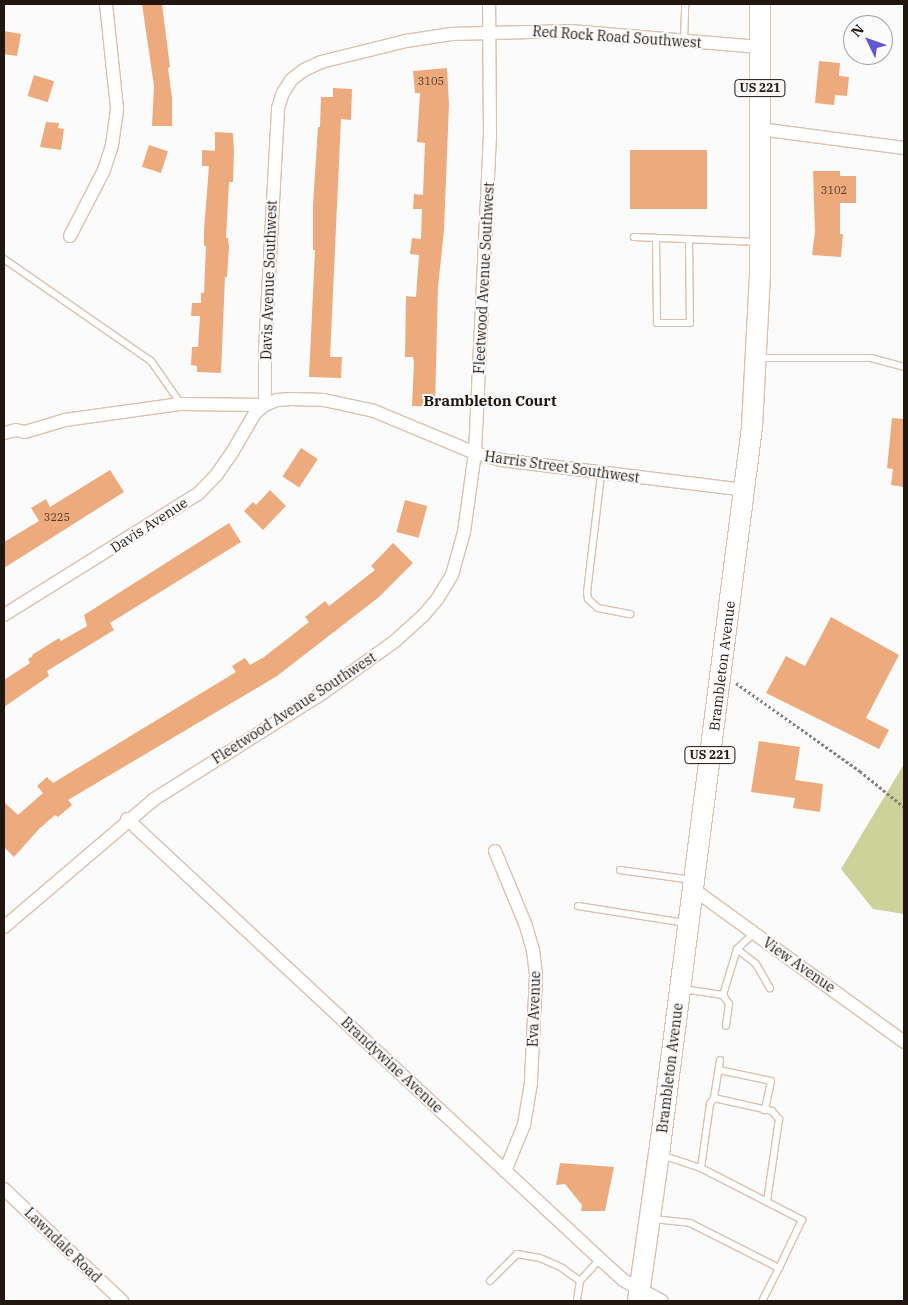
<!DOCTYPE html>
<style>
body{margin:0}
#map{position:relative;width:908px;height:1305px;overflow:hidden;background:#fbfbfb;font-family:"IBM Plex Serif",serif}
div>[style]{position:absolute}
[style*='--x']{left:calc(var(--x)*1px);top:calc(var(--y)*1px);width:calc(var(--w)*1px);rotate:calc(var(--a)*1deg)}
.green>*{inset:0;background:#cdd19a}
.building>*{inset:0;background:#edab7d;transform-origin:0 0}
.path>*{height:3px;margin-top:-1.5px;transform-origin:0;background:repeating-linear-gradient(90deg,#87827e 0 2.5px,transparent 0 5px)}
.roads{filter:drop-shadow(1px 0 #ddc0ad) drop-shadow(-1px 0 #ddc0ad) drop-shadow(0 1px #ddc0ad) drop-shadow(0 -1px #ddc0ad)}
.service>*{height:6px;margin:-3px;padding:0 3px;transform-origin:3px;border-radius:3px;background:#fff}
.minor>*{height:12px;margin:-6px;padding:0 6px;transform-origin:6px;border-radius:6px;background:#fff}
.primary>*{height:20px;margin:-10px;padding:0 10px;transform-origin:10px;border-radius:10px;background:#fff}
span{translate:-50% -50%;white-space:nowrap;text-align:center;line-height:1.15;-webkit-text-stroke:4px #fbfbfb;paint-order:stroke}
.number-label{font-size:11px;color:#543c2b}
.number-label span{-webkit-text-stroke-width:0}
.shield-label span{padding:1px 4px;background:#fbfbfb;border:1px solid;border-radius:4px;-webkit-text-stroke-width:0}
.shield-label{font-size:12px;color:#211710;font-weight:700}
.street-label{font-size:14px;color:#211710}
.neighbourhood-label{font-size:15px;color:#211710;font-weight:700}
.frame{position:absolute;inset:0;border:5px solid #211710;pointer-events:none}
.north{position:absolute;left:843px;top:15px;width:50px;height:50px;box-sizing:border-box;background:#fbfbfb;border:1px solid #a4a09d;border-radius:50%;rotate:312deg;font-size:14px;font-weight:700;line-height:20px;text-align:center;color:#211710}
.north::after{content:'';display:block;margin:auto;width:18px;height:22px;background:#6058d0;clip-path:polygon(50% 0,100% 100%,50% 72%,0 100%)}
</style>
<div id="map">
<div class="green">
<i style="clip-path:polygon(904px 764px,904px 914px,873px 909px,841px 869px)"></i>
</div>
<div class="building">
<i style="clip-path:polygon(142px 4px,162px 4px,170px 67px,168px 68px,172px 98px,172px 126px,152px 126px,154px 86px)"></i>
<i style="clip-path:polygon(4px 31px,21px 34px,17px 56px,4px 54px)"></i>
<i style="clip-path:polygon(819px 61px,840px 63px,839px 76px,849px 77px,847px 96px,835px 95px,834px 105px,815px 103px)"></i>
<i style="clip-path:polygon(447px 68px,449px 104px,444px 230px,438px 287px,435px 407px,412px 406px,414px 362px,413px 357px,405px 357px,406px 296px,416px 297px,419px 255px,410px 254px,412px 238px,421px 239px,422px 209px,413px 209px,414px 194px,423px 195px,425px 143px,417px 142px,420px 93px,415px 93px,413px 71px)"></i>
<i style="left:34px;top:75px;width:21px;height:22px;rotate:17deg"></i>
<i style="clip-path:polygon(333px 88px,352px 89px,351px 120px,341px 119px,330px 357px,342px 357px,341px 378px,309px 377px,315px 250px,313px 250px,313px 205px,318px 127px,320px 127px,321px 97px,333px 97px)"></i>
<i style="clip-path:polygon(46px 122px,59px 123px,58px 128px,64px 129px,61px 150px,40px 147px)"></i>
<i style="clip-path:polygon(215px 132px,233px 133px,234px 152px,233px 182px,229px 182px,226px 238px,228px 238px,229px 247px,227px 277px,225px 277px,221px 373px,197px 372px,197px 366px,191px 365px,192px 347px,198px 347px,200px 316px,191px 316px,192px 303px,201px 303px,201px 293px,204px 293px,206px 246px,204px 246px,204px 230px,209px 166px,202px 166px,202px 150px,215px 151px)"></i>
<i style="left:149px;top:145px;width:20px;height:23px;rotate:18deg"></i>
<i style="left:630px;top:150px;width:77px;height:59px"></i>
<i style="clip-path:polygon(813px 171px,840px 171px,840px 176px,856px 176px,856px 203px,840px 203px,840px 234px,843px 234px,841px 257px,812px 255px,815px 232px)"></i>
<i style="clip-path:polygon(892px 418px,904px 419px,904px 487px,891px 485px,893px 469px,887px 468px)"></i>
<i style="left:301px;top:448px;width:20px;height:34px;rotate:33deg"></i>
<i style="clip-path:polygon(110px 470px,124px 492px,4px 568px,4px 542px,39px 521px,31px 508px,46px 499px,50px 507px)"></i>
<i style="clip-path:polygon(270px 490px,286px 506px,263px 530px,244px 511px,253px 502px,256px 505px)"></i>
<i style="left:405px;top:500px;width:23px;height:33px;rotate:15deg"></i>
<i style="clip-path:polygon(229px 523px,241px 542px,110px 623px,114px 630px,47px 671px,49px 676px,4px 707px,4px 680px,30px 663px,28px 659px,33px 656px,32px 655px,59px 638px,61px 641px,87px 626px,84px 615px)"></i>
<i style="clip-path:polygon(393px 543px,413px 563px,379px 597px,277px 676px,68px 800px,72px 805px,58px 817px,55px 815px,39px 829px,14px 857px,4px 847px,4px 802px,18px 815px,43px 793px,37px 786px,47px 777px,53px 783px,236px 672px,232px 666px,245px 658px,250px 665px,264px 657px,309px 622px,305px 617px,325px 601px,329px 606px,375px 570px,371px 566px)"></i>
<i style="clip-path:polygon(831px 617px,899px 655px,866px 718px,889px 730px,879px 749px,766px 693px,786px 656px,805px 666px)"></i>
<i style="clip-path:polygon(759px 741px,800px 747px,795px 780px,823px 784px,820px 812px,793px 808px,795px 798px,751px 792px)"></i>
<i style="clip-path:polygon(560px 1163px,614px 1167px,605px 1211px,581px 1211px,582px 1205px,565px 1184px,556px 1185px)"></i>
</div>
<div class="path">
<i style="--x:736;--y:683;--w:152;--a:35.4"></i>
<i style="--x:860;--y:771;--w:57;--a:39.3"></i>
</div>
<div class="roads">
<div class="service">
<i style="--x:684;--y:40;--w:36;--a:-88"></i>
<i style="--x:634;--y:237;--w:125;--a:2.3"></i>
<i style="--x:656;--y:238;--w:85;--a:89.3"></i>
<i style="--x:657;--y:323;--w:33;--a:0"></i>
<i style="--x:690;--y:323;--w:84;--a:-90.7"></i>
<i style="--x:4;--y:259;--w:179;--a:34.8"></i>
<i style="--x:151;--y:361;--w:52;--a:55.1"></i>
<i style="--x:758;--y:358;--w:113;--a:0"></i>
<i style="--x:871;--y:358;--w:34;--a:15"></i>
<i style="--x:601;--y:475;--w:118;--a:96.8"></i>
<i style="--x:587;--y:592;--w:7;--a:82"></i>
<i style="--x:588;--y:599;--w:13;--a:42"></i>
<i style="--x:598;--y:608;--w:33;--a:11"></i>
<i style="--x:620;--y:870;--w:73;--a:7.9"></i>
<i style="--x:578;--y:906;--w:108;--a:9"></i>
<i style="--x:737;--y:949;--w:24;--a:38"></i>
<i style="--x:756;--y:964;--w:28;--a:60"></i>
<i style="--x:683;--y:989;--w:40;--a:8.5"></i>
<i style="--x:723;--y:995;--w:11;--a:56"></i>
<i style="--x:729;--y:1004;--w:22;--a:98"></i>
<i style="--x:723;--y:995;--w:48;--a:-73.1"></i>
<i style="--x:737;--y:949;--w:23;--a:-43"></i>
<i style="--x:720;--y:1060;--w:38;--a:99"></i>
<i style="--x:714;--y:1098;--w:59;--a:12.6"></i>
<i style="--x:772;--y:1111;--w:11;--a:49"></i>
<i style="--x:779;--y:1119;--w:83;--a:98.3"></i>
<i style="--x:719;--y:1070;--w:53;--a:11.9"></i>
<i style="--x:771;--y:1081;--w:30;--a:102"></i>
<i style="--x:661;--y:1155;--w:42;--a:18"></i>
<i style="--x:701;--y:1168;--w:114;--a:27.2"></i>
<i style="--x:802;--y:1220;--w:53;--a:115.6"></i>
<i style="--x:701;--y:1168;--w:65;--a:-82"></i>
<i style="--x:710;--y:1104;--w:7;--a:-56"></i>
<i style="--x:653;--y:1219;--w:37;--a:6"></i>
<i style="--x:690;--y:1223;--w:100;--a:26.8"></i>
<i style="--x:779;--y:1268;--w:37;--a:117"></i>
<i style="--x:490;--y:1281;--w:38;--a:-45"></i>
<i style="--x:517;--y:1254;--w:23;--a:10"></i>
<i style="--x:540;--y:1258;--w:24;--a:24"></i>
<i style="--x:562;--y:1268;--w:22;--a:36"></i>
<i style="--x:580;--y:1281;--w:20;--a:99"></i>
<i style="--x:580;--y:1281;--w:30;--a:-48"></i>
</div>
<div class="minor">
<i style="--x:760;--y:129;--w:145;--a:7.5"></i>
<i style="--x:70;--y:236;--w:74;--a:-62.7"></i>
<i style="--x:104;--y:170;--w:26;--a:-72"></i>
<i style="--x:112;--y:145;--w:27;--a:-82"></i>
<i style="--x:116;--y:118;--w:10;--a:-84"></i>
<i style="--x:117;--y:108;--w:105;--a:-96"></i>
<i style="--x:4;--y:433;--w:12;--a:-14"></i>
<i style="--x:16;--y:430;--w:9;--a:13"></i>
<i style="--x:25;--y:432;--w:42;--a:-16.7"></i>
<i style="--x:65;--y:420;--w:117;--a:-7.9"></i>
<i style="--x:181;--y:404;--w:84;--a:0.7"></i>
<i style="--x:265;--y:405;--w:13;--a:-23"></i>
<i style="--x:277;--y:400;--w:15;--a:-4"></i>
<i style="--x:292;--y:399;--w:32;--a:2"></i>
<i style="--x:324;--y:400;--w:51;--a:12.4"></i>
<i style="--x:374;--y:411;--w:109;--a:22.6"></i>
<i style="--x:475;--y:453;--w:27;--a:15"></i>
<i style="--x:501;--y:460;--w:245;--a:7"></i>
<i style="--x:4;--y:615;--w:229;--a:-32"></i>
<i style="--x:198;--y:494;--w:28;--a:-46"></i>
<i style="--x:217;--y:474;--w:28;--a:-55"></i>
<i style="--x:233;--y:451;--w:44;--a:-59.9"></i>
<i style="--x:255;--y:413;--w:13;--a:-39"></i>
<i style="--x:265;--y:405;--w:55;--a:-90"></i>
<i style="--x:265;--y:350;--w:242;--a:-86.9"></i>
<i style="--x:278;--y:108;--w:16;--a:-72"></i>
<i style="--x:283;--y:93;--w:15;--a:-58"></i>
<i style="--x:291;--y:80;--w:16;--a:-38"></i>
<i style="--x:304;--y:70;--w:19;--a:-25"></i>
<i style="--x:321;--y:62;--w:88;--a:-13.9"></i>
<i style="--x:406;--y:41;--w:46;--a:-8.8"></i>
<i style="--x:451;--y:34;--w:119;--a:-1.4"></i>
<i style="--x:570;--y:31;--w:190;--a:4.8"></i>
<i style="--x:127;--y:819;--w:646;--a:42.93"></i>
<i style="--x:600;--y:1259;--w:31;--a:42"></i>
<i style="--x:623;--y:1280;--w:44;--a:28.3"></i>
<i style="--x:495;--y:851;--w:81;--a:67.5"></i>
<i style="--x:526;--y:926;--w:25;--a:74"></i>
<i style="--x:533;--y:950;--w:25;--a:83"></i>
<i style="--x:536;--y:975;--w:108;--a:92.7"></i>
<i style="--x:531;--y:1083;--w:43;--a:99.5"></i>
<i style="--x:524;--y:1125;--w:50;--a:112.4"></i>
<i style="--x:693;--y:889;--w:261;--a:35.9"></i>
<i style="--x:4;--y:927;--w:196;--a:-40.4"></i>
<i style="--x:153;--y:800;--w:201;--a:-32.2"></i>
<i style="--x:323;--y:693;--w:89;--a:-35.8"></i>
<i style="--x:395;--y:641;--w:38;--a:-42"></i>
<i style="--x:423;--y:616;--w:23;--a:-50"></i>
<i style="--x:438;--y:598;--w:27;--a:-59"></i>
<i style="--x:452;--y:575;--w:45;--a:-74.4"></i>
<i style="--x:464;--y:532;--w:80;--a:-82.1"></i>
<i style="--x:475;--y:453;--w:316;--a:-87.3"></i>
<i style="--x:490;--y:137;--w:133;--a:-90.4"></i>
<i style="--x:4;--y:1189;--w:163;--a:43.5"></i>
</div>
<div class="primary">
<i style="--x:638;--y:1301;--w:148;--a:-81.9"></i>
<i style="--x:659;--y:1154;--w:733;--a:-82.71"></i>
<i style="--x:752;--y:427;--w:153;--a:-87"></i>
<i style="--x:760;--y:274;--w:270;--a:-90"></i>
</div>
</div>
<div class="number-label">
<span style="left:431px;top:81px">3105</span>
<span style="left:834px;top:190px">3102</span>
<span style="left:57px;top:517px">3225</span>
</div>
<div class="shield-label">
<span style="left:760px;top:88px">US 221</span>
<span style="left:710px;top:755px">US 221</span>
</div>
<div class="street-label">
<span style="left:617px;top:37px;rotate:4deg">Red Rock Road Southwest</span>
<span style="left:484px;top:278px;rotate:-87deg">Fleetwood Avenue Southwest</span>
<span style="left:269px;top:280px;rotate:-88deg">Davis Avenue Southwest</span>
<span style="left:562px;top:467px;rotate:8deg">Harris Street Southwest</span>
<span style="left:149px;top:525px;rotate:-33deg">Davis Avenue</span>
<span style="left:722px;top:666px;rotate:-83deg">Brambleton Avenue</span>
<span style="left:294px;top:708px;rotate:-33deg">Fleetwood Avenue Southwest</span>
<span style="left:799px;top:965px;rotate:35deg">View Avenue</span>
<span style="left:534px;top:1009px;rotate:-88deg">Eva Avenue</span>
<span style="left:392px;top:1065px;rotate:43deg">Brandywine Avenue</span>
<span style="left:670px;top:1068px;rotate:-83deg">Brambleton Avenue</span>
<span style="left:63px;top:1245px;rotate:44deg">Lawndale Road</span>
</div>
<div class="neighbourhood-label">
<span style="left:490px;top:401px">Brambleton Court</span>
</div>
<div class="frame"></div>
<div class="north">N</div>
</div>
